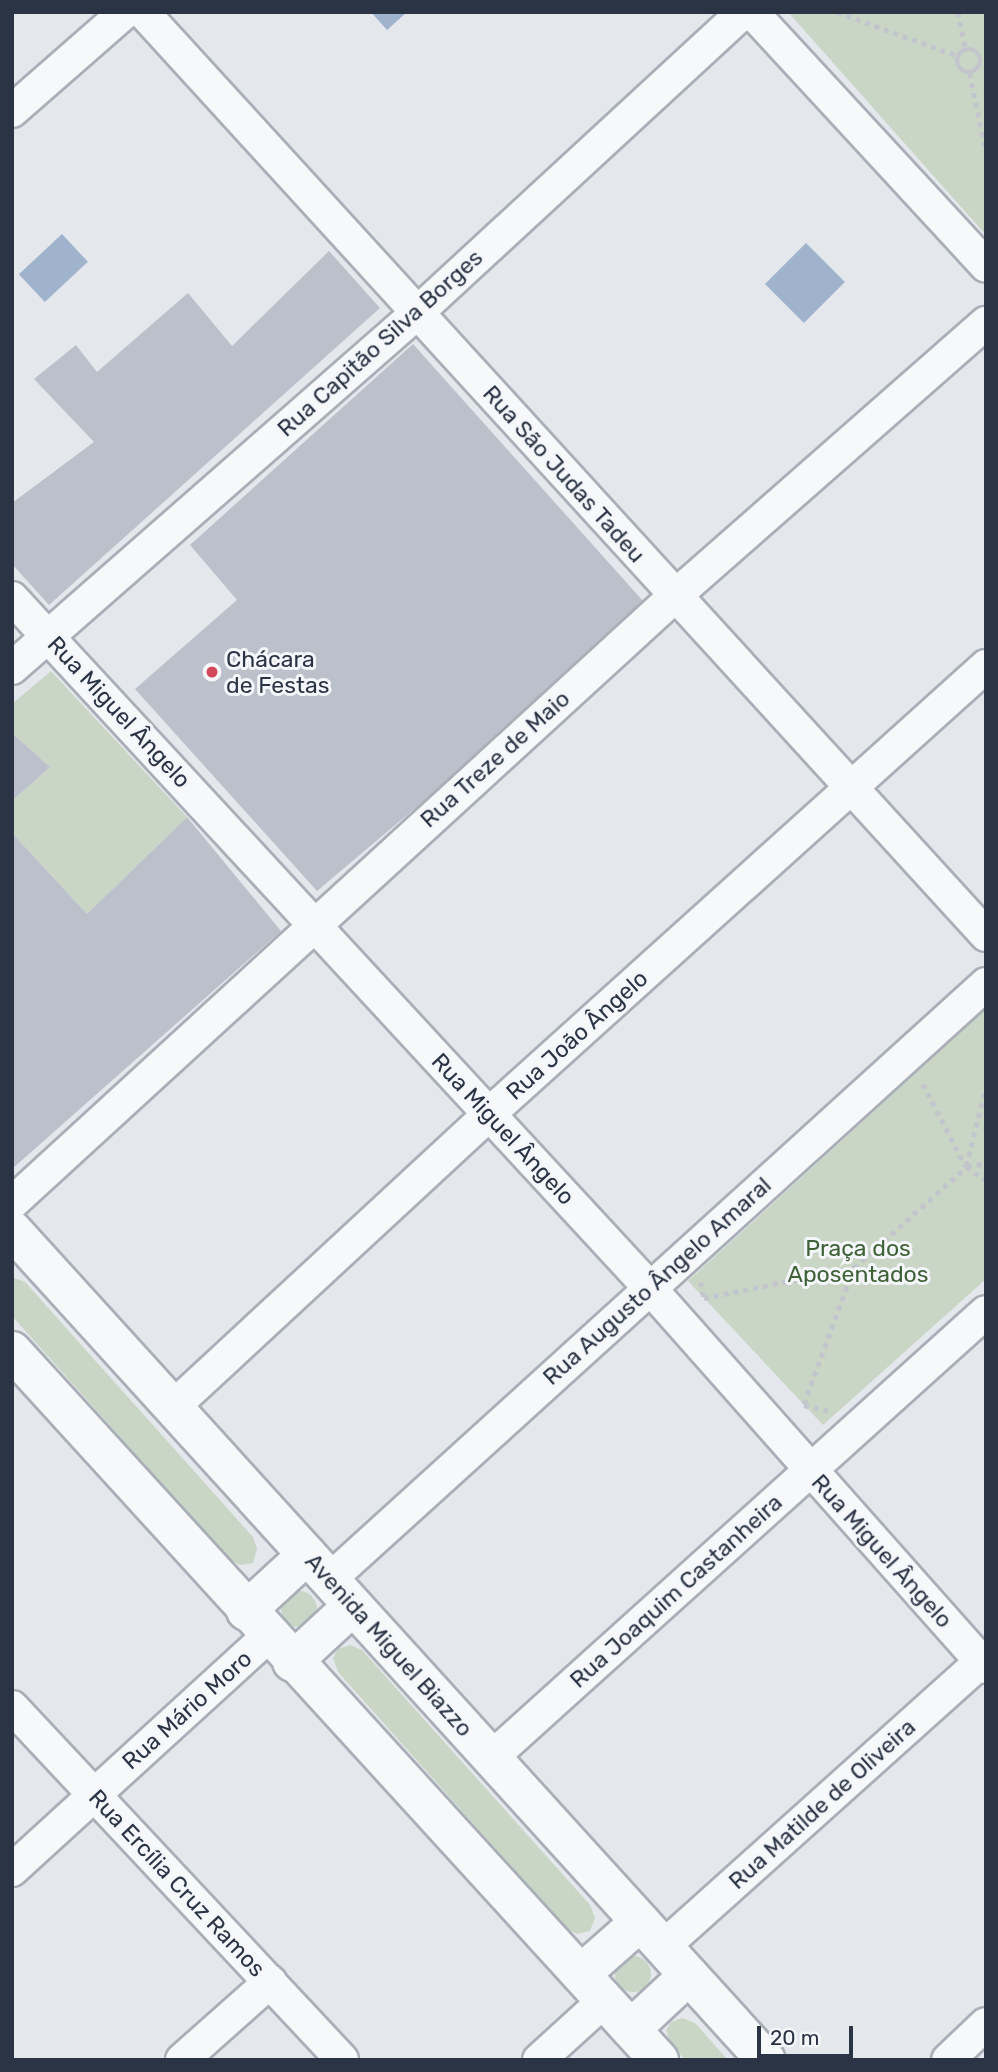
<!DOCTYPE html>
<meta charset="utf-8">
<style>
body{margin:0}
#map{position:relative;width:998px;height:2072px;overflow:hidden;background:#e4e7ec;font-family:Rubik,sans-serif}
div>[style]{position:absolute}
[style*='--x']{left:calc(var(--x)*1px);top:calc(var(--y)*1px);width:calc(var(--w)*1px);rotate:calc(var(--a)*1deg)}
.green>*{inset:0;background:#c9d6c5}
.round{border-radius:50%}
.water>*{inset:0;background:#9fb4cc;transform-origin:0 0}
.building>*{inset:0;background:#bbc0ca}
.path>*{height:4.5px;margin-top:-2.25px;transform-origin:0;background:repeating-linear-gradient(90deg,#c2c5cb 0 5px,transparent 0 10px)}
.path>.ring{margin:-2.25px;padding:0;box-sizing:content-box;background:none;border:4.5px solid #c2c5cb;border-radius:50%}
.roads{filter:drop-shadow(2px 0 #a9aeb7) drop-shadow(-2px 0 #a9aeb7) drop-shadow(0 2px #a9aeb7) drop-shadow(0 -2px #a9aeb7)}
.minor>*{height:32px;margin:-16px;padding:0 16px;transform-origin:16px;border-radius:16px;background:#f7f8fa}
.tertiary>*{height:38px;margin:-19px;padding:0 19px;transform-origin:19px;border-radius:19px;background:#f7f8fa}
.dots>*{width:19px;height:19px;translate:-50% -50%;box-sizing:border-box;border:4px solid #f4f6f9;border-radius:50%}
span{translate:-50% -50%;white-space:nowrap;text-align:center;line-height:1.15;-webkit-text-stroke:6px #f4f6f9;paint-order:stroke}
.street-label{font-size:23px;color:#2b3445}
.poi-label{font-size:23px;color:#2b3445}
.left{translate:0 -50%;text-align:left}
.park-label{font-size:23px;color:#3f6138}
.frame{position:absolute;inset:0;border:14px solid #2b3445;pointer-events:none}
.scale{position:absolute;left:757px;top:2026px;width:96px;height:32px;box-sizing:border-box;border:4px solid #2b3445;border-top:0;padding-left:9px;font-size:21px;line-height:24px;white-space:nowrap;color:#2b3445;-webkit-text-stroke:5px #f4f6f9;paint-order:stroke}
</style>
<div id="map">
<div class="green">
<i style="clip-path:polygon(788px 12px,986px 12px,986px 235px)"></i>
<i style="clip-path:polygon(51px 671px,187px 817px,87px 914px,12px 833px,12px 801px,50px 767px,12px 733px,12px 704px)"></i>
<i style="clip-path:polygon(986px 1009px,986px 1279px,823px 1425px,688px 1281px)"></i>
<i style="clip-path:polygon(12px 1277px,25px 1282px,253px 1537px,257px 1549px,253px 1563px,240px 1565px,229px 1559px,12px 1316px)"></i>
<i class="round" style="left:281px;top:1591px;width:36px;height:36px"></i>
<i style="clip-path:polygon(350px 1645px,362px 1650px,590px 1905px,595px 1918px,590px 1931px,577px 1934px,566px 1928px,338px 1672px,333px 1658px,338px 1649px)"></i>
<i class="round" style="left:615px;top:1956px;width:36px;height:36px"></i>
<i style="clip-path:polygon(682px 2018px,695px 2023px,728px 2060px,685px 2060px,671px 2044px,666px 2030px,671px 2022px)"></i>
</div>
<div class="water">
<i style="clip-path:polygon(371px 12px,407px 12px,387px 30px)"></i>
<i style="left:62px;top:234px;width:38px;height:59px;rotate:47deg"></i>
<i style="left:806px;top:243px;width:55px;height:58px;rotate:45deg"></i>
</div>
<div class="building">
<i style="clip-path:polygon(329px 251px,380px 308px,49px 605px,12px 564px,12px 503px,94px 442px,34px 379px,76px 345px,97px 372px,188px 293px,232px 346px)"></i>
<i style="clip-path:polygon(413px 344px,643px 601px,508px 730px,317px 891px,135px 689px,237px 600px,190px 545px)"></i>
<i style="clip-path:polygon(12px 733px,50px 767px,12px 801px)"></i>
<i style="clip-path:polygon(187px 817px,281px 931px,12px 1169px,12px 833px,87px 914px)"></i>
</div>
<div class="path">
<i style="--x:837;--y:12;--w:129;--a:20"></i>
<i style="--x:958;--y:12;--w:38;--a:78"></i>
<i class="ring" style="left:957px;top:49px;width:19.5px;height:19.5px"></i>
<i style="--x:970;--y:73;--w:81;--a:78.6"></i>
<i style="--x:923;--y:1084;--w:93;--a:62.6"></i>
<i style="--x:966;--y:1166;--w:82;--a:-76"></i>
<i style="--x:967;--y:1167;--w:19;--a:-12"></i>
<i style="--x:854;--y:1268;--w:151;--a:-42"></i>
<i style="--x:966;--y:1167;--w:24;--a:33"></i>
<i style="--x:701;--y:1282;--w:16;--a:79"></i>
<i style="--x:704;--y:1298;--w:153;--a:-11.3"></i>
<i style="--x:854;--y:1268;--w:146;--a:110.1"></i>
<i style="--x:804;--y:1405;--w:27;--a:13"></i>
</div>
<div class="roads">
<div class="minor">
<i style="--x:143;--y:12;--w:1250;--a:47.59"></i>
<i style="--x:752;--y:12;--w:345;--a:47.3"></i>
<i style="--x:12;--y:111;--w:150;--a:-41.2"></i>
<i style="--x:12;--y:598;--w:938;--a:47.25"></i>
<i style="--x:649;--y:1287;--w:508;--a:48.43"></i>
<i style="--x:12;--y:668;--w:539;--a:-41.24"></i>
<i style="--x:417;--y:313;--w:444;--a:-42.7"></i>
<i style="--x:12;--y:1203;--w:899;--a:-42.48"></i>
<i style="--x:675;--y:596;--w:414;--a:-41.3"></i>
<i style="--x:173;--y:1407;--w:431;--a:-42.8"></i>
<i style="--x:489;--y:1114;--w:669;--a:-42.03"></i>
<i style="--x:329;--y:1580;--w:887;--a:-42.21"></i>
<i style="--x:12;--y:1707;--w:483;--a:46.9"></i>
<i style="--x:491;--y:1758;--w:666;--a:-42.02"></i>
<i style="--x:12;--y:1870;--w:348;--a:-42.4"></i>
<i style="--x:663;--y:1947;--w:427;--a:-41.9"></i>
<i style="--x:182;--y:2060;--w:118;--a:-41.6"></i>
<i style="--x:539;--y:2060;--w:89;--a:-42.3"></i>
<i style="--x:948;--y:2060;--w:52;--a:-43.5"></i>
</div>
<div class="tertiary">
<i style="--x:12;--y:1230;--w:1121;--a:47.75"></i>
<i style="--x:12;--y:1351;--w:960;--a:47.62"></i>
<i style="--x:246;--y:1611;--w:83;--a:-42.6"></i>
<i style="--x:292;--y:1662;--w:83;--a:-42.6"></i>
<i style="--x:581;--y:1974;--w:79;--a:-41.4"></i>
<i style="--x:631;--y:2029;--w:79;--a:-43"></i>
</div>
</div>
<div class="dots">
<i style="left:212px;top:672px;background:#d1495b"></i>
</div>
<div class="street-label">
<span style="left:380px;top:343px;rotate:-42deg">Rua Capitão Silva Borges</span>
<span style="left:564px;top:474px;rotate:48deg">Rua São Judas Tadeu</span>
<span style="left:119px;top:712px;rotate:47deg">Rua Miguel Ângelo</span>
<span style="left:495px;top:759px;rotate:-42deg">Rua Treze de Maio</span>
<span style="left:577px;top:1035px;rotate:-42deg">Rua João Ângelo</span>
<span style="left:503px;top:1129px;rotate:47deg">Rua Miguel Ângelo</span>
<span style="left:657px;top:1281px;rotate:-42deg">Rua Augusto Ângelo Amaral</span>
<span style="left:882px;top:1551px;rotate:48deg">Rua Miguel Ângelo</span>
<span style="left:676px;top:1591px;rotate:-42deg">Rua Joaquim Castanheira</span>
<span style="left:389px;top:1645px;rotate:48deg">Avenida Miguel Biazzo</span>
<span style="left:187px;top:1710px;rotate:-42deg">Rua Mário Moro</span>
<span style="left:822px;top:1804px;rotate:-42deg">Rua Matilde de Oliveira</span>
<span style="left:177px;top:1883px;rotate:47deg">Rua Ercília Cruz Ramos</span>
</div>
<div class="poi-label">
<span class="left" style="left:226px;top:672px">Chácara<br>de Festas</span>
</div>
<div class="park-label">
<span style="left:858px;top:1261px">Praça dos<br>Aposentados</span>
</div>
<div class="frame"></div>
<div class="scale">20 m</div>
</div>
